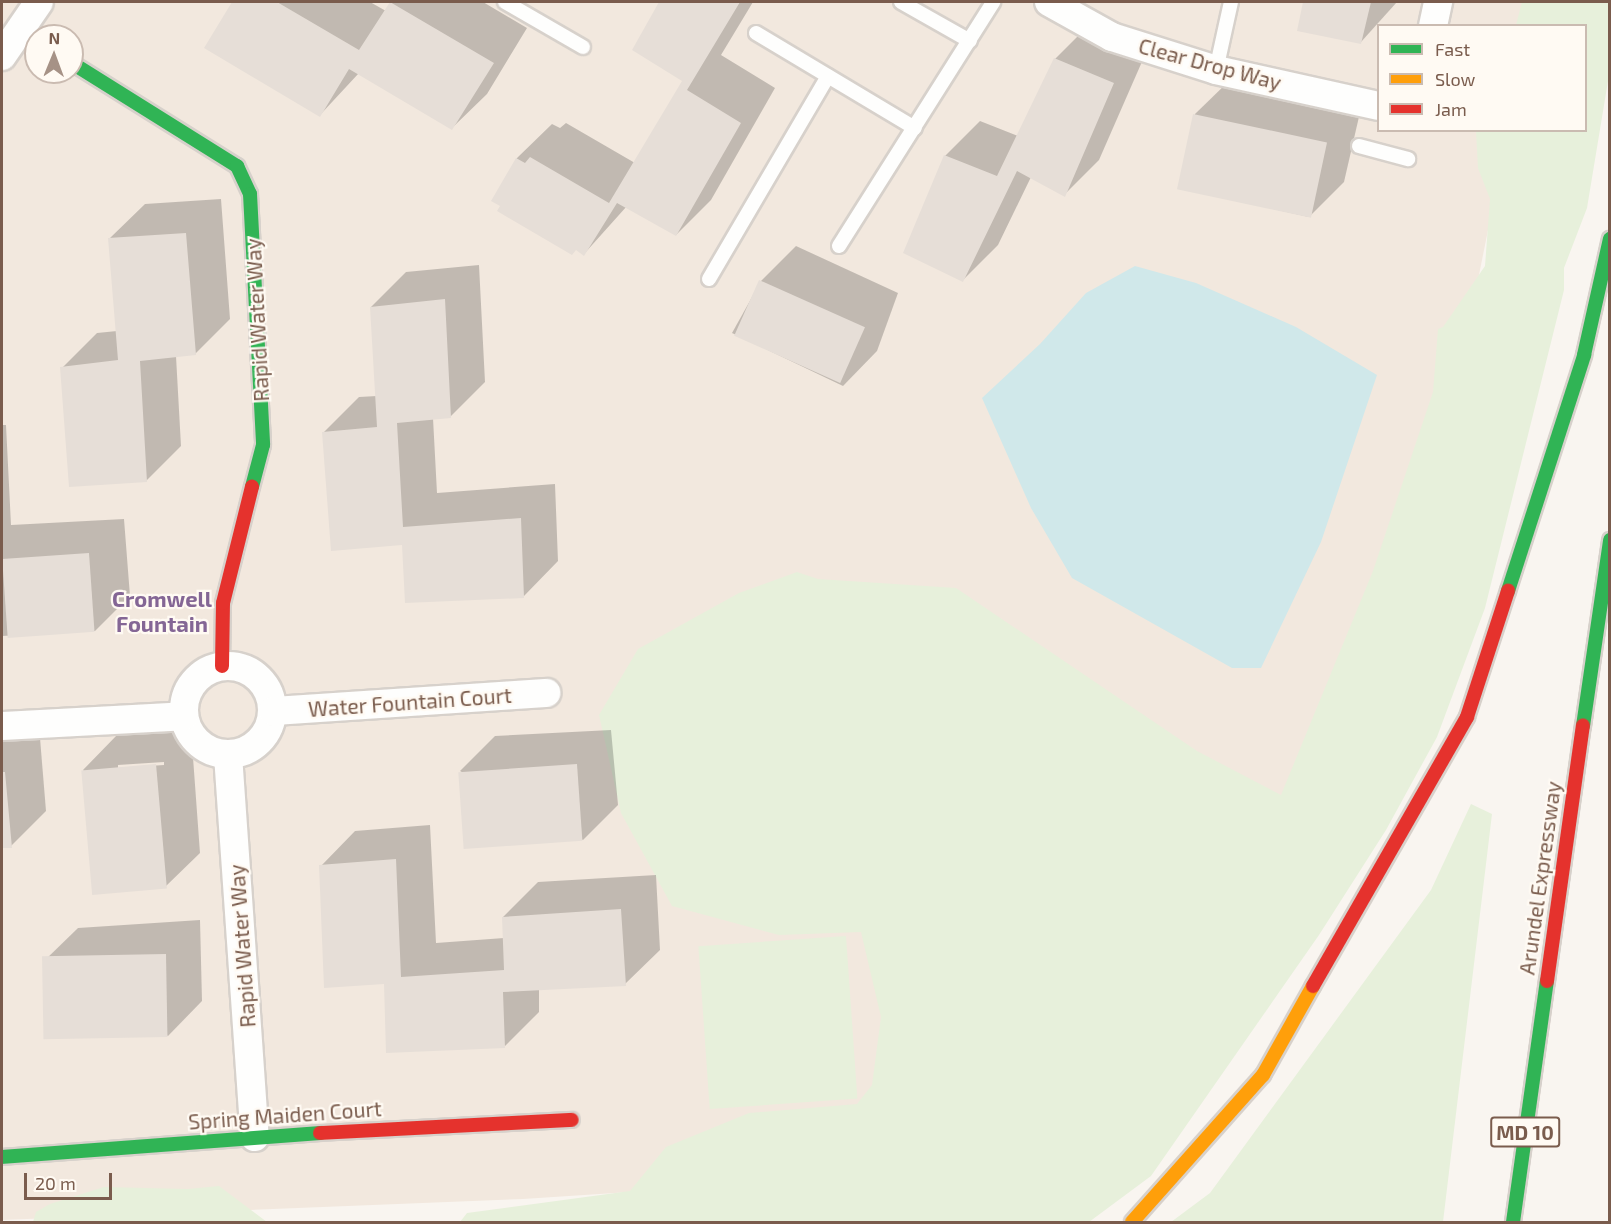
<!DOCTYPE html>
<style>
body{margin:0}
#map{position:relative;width:1611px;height:1224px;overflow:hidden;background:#f9f5f0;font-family:"Exo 2",sans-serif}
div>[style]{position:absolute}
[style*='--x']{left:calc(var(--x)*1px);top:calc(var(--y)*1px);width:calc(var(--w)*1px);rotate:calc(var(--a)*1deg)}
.residential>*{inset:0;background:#f2e8de}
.green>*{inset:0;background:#e7f0db;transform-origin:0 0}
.water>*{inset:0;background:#d0e8ea}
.shadow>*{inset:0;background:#0003}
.building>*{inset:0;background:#e6ded7;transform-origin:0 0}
.roads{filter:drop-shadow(2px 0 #d7d1cb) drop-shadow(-2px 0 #d7d1cb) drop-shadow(0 2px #d7d1cb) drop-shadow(0 -2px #d7d1cb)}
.lane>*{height:14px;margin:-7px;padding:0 7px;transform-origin:7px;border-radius:7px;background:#fefefd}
.street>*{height:28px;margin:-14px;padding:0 14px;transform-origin:14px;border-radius:14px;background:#fefefd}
.street>.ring{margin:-14px;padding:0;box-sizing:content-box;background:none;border:28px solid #fefefd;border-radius:50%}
.fast>*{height:14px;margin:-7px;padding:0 7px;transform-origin:7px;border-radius:7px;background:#30b455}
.slow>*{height:14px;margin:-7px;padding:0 7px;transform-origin:7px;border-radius:7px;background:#ff9f0a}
.jam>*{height:14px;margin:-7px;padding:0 7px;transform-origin:7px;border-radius:7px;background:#e5322d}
span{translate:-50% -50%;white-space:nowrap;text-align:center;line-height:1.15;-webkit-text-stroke:4.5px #fffaf3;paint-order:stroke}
.shield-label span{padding:2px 4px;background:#fffaf3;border:2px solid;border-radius:4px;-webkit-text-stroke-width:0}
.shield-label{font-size:20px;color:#7a5c4d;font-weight:700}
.street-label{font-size:21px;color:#7a5c4d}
.neighbourhood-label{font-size:22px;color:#846695;font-weight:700}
.frame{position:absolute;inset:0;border:3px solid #7a5c4d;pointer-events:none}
.legend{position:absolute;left:1377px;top:24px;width:210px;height:108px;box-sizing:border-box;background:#fffaf3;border:2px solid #cabbb1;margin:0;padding:8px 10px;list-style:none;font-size:18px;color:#7a5c4d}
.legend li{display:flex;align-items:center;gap:12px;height:30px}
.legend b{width:30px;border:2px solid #cabbb1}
.north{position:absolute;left:24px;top:24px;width:60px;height:60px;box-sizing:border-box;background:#fffaf3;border:2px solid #cabbb1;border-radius:50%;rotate:1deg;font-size:16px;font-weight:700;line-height:24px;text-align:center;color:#7a5c4d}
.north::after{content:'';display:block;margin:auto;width:21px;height:27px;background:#a69286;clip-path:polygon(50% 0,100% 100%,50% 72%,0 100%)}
.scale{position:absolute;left:24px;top:1173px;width:88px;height:27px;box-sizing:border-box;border:3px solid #7a5c4d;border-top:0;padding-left:8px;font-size:18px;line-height:21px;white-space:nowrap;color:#7a5c4d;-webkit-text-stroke:4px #fffaf3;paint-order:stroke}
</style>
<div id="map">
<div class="residential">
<i style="clip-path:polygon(evenodd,2px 2px,1534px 2px,1529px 25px,1378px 26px,1378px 130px,1508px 131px,1457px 384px,1303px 782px,965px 1170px,523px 1199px,2px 1220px,2px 2px,36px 36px,72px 36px,72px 72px,36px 72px,36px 36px)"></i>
</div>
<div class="green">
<i style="clip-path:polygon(1522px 2px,1609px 2px,1609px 75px,1587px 208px,1564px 268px,1564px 290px,1485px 608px,1437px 737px,1386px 830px,1319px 935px,1151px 1176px,1089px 1222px,448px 1222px,460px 1222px,467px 1213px,630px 1191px,666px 1147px,749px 1113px,857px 1104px,872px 1085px,881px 1017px,861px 932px,779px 935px,672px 906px,621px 813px,599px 715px,638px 649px,739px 593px,797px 572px,818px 579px,956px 588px,1197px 751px,1281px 795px,1373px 571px,1433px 392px,1438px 329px,1443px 327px,1485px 266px,1490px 199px,1478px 168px,1476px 131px,1586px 130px,1586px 26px,1516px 25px)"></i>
<i style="clip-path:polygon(1471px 804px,1492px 814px,1443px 1222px,1171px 1222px,1210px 1193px,1431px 890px)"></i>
<i style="left:846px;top:936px;width:163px;height:148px;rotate:86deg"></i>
<i style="clip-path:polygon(219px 1186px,267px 1222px,33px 1222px,36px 1212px,50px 1204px,104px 1187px,188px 1189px)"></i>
</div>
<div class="water">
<i style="clip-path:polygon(1135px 266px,1196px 283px,1296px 327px,1377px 375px,1321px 542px,1261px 668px,1232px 668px,1072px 578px,1031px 508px,982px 398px,1040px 344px,1086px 293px)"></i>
</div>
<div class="shadow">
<i style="clip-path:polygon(233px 2px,370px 2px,386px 11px,392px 2px,483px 2px,527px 28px,487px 94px,452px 128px,359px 73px,320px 115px,206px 48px)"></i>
<i style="clip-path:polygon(661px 2px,753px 2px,721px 55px,775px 88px,711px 200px,676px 235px,627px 206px,584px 254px,493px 200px,517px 158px,552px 124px,560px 128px,566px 123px,635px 163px,684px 81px,634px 50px)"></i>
<i style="clip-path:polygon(1305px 2px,1397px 2px,1361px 42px,1299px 29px)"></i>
<i style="clip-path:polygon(1090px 24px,1148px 48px,1099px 160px,1064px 195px,1031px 177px,998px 245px,963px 280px,905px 252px,945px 156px,980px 121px,1018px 136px,1055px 59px)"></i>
<i style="clip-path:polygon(1230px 80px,1361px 108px,1344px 182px,1309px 217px,1179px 188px,1195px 114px)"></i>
<i style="clip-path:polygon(221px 199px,230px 319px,195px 354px,176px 356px,181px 446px,146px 481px,62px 368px,97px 333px,117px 331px,110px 238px,145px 204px)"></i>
<i style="clip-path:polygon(796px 246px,898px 293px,877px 351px,843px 386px,732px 333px,761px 281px)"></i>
<i style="clip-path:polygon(479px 265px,485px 382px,450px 417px,433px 418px,437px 493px,555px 484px,558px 561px,524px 596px,403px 543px,324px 432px,359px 397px,377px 396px,371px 307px,406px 272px)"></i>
<i style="clip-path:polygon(2px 425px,6px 425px,11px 525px,124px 519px,130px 596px,95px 631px,2px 636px)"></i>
<i style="clip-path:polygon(evenodd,191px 730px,200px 853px,165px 887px,83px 770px,117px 735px,191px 730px,164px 762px,164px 765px,118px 768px,118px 765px,164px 762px)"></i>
<i style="clip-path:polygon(611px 730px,618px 805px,583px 840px,460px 771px,495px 736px)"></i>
<i style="clip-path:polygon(40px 738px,46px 811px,11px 846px,2px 847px,2px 740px)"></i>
<i style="clip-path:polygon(430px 825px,436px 943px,504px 938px,503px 917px,538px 882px,656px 875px,660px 950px,625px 984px,539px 988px,539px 1012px,505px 1046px,385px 982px,321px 866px,355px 831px)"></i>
<i style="clip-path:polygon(200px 920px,202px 1001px,168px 1036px,43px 962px,78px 928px)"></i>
</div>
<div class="building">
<i style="clip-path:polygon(232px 2px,277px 2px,359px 50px,390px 2px,494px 63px,452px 130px,349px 69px,320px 117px,204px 48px)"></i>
<i style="clip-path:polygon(659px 2px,740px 2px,687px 90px,741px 123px,676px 236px,617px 203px,584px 256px,576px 250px,572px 255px,497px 211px,500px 206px,491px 201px,516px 158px,525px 163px,530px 157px,609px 203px,682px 81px,632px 50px)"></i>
<i style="clip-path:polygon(1303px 2px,1371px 2px,1361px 44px,1297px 31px)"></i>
<i style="clip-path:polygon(1054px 58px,1114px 83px,1065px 197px,1017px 171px,963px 282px,903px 253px,944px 155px,997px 176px)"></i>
<i style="left:1193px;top:114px;width:137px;height:77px;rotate:12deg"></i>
<i style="clip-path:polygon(186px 233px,196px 355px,140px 361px,147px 482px,69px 487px,60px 367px,118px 360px,108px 238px)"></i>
<i style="left:759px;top:280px;width:116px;height:61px;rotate:24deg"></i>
<i style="clip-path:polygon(445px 299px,451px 418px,397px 423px,403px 527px,521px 518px,524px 598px,405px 603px,402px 545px,331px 551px,322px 432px,377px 427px,370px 307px)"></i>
<i style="left:89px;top:553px;width:79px;height:87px;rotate:86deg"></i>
<i style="left:156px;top:764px;width:125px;height:75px;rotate:85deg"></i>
<i style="left:577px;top:764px;width:77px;height:119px;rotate:86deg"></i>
<i style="clip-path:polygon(2px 772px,5px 772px,12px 848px,2px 848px)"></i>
<i style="clip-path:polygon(396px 859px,401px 977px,504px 970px,502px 917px,621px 909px,626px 986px,503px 992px,505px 1048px,386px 1053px,384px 984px,324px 988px,319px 865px)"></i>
<i style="left:166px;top:954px;width:83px;height:124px;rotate:89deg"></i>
</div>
<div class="roads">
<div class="lane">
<i style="--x:505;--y:2;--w:90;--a:30"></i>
<i style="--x:901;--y:2;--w:79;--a:29.5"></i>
<i style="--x:756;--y:33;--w:185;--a:30.9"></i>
<i style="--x:1216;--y:70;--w:70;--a:-77.6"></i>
<i style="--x:1359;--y:146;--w:51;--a:14.9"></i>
<i style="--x:839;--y:246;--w:289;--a:-57.7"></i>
<i style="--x:709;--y:279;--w:235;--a:-59.6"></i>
</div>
<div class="street">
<i style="--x:1049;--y:2;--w:72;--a:29.1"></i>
<i style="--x:1112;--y:37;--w:109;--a:17.6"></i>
<i style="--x:1216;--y:70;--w:166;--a:12.5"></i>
<i style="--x:1433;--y:26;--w:25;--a:-78"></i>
<i style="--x:2;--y:56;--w:65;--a:-55.6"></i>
<i class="ring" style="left:184px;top:666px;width:60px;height:60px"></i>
<i style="--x:273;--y:711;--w:274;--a:-3.8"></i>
<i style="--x:2;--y:726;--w:182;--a:-3.1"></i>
<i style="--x:228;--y:755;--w:383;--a:86"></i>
</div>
<div class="fast">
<i style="--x:72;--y:63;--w:195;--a:32"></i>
<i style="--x:237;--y:166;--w:31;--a:65"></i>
<i style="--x:250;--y:194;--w:251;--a:87"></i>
<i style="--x:263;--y:445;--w:43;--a:104.7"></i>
<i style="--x:1508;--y:591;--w:248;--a:-72.1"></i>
<i style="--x:1584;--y:355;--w:119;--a:-77.4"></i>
<i style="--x:1583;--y:726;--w:188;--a:-81.7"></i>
<i style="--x:2;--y:1157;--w:319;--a:-4.3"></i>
<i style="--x:1513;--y:1222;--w:243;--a:-82"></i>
</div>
<div class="slow">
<i style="--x:1132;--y:1222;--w:197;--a:-48.3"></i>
<i style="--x:1263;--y:1075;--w:102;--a:-60.7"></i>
</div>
<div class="jam">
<i style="--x:222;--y:666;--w:63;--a:-89.1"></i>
<i style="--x:223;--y:603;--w:120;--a:-76"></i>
<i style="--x:1547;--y:981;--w:258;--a:-82"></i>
<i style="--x:1313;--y:986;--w:310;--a:-60.2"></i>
<i style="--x:1467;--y:717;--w:133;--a:-72"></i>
<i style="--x:320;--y:1133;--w:252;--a:-3"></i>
</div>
</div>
<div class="shield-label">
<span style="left:1525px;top:1132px">MD 10</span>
</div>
<div class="street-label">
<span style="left:1210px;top:64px;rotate:15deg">Clear Drop Way</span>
<span style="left:257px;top:320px;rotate:-93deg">Rapid Water Way</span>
<span style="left:410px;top:702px;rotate:-4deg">Water Fountain Court</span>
<span style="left:1540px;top:878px;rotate:-82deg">Arundel Expressway</span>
<span style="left:242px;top:946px;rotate:-94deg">Rapid Water Way</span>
<span style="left:285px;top:1115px;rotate:-4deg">Spring Maiden Court</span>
</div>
<div class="neighbourhood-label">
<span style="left:162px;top:611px">Cromwell<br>Fountain</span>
</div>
<div class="frame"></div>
<ul class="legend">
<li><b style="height:8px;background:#30b455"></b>Fast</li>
<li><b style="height:8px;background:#ff9f0a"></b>Slow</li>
<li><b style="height:8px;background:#e5322d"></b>Jam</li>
</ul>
<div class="north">N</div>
<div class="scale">20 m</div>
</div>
